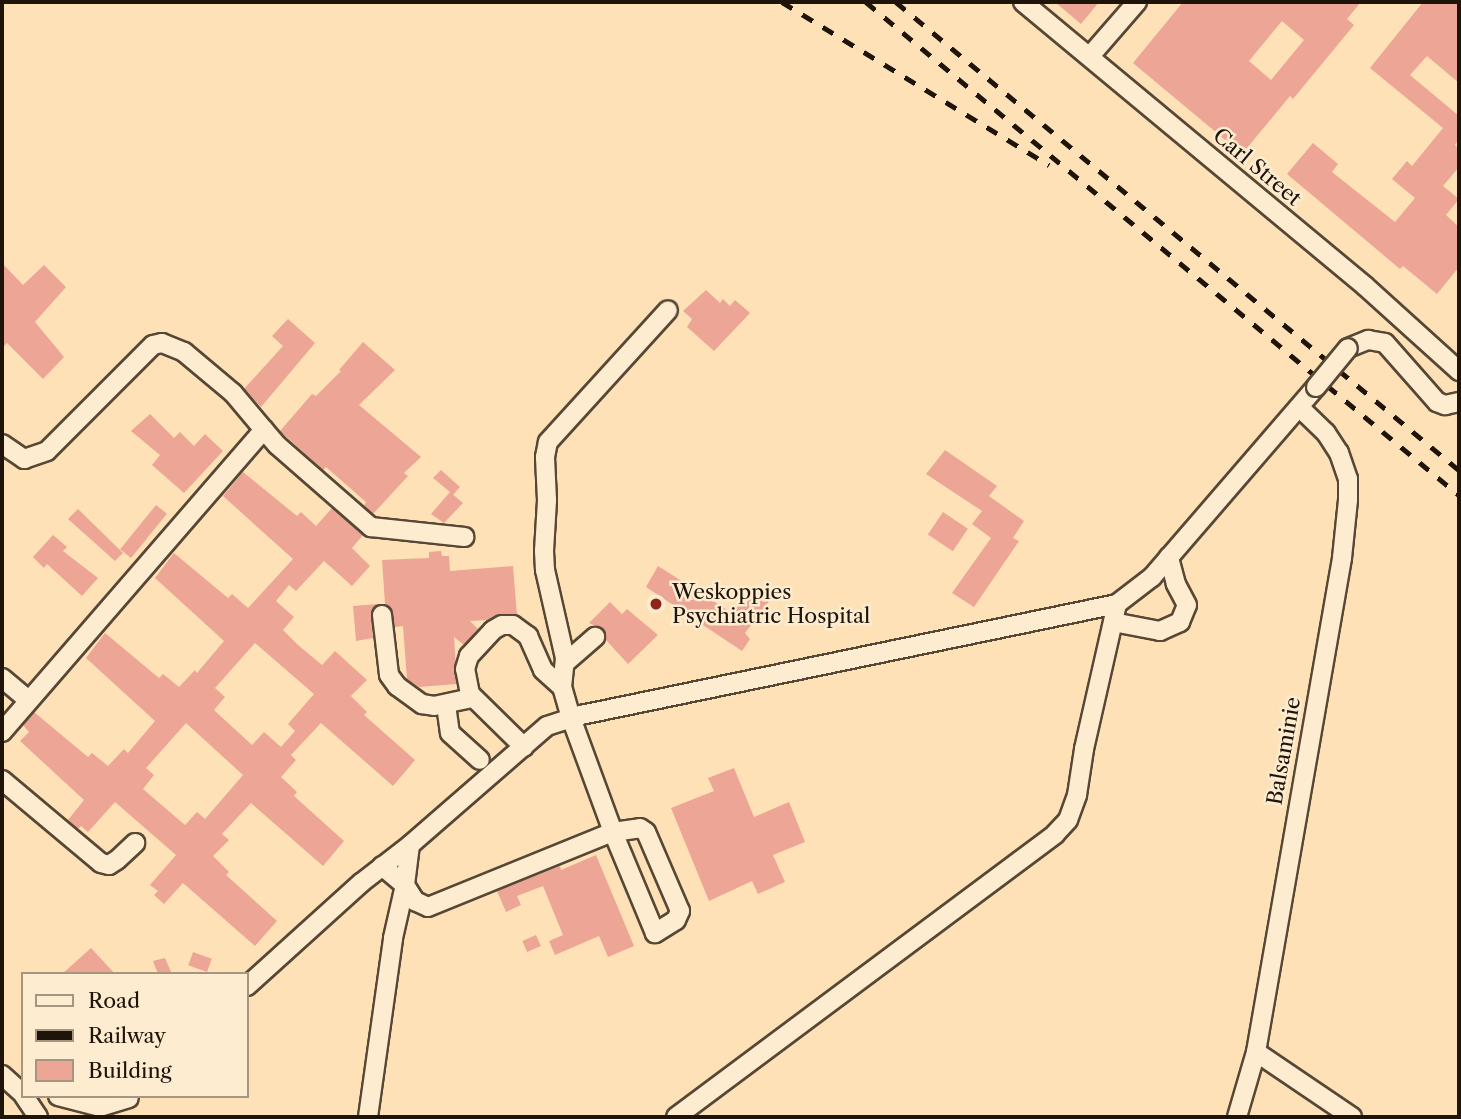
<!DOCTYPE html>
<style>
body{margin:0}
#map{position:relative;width:1461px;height:1119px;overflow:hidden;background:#fee1b7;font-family:"Libre Caslon Text",serif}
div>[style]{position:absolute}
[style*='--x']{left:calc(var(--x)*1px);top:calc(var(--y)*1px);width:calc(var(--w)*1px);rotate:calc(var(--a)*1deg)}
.building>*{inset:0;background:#eda595;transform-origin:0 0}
.roads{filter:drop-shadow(2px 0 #574735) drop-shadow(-2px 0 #574735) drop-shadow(0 2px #574735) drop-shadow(0 -2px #574735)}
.minor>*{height:18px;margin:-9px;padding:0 9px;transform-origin:9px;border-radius:9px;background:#feecd0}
.rail>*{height:4.5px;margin-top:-2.25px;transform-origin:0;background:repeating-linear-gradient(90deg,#1f140a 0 12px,transparent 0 24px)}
.bridges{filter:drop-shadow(2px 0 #574735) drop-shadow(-2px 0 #574735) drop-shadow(0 2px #574735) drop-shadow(0 -2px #574735)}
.minor-bridge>*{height:18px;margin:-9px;padding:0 9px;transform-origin:9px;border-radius:9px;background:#feecd0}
.dots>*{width:19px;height:19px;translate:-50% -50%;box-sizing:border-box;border:4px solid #feecd0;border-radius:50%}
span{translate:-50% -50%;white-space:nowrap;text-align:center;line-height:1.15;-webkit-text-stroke:5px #feecd0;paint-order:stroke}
.street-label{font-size:21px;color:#1f140a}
.poi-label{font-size:21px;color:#1f140a}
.left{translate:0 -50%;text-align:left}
.frame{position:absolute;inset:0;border:4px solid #1f140a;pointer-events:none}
.legend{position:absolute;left:21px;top:972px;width:228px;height:126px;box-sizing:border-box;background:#feecd0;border:2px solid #a59681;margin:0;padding:9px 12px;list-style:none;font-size:21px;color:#1f140a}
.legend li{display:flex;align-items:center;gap:14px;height:35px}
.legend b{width:35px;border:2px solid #a59681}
</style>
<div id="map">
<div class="building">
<i style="clip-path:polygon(1055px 2px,1099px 2px,1081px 24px)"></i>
<i style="clip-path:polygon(evenodd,1183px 2px,1361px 2px,1347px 19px,1354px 25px,1293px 99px,1290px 96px,1242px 154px,1133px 63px,1183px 2px,1282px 21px,1304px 40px,1271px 80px,1249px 61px,1282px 21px)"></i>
<i style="clip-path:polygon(1423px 2px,1459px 2px,1459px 83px,1427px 56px,1410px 75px,1459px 116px,1459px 139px,1455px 145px,1459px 149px,1459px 167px,1443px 186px,1459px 199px,1446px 215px,1459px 227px,1459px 267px,1437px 294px,1403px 266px,1400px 269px,1287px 174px,1313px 143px,1338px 164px,1332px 172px,1395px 222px,1415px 198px,1392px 179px,1407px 161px,1412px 166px,1443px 128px,1370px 68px)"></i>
<i style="clip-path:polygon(2px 263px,23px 285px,44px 265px,66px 287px,35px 322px,64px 357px,43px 379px,7px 343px,2px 348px)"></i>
<i style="clip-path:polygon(706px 290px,720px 303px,723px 299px,730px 306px,735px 300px,750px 313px,714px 351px,687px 327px,692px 319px,683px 311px)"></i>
<i style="clip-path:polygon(288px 319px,315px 343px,261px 407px,244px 389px,283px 346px,272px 336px)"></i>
<i style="clip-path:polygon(363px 342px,395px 370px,359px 405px,421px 457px,404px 473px,408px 476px,373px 514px,364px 506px,366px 502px,326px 467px,323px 470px,280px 431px,312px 394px,316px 396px,341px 371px,339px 370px)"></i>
<i style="clip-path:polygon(150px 414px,174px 438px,180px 432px,194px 446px,205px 434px,223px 451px,184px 493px,152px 465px,160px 455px,131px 431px)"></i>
<i style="clip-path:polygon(945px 450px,997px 486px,989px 496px,1024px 521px,1013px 538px,1019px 541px,974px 607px,952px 593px,991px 538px,972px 524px,982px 511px,926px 474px)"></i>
<i style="clip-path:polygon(441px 470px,460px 487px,453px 495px,450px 492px,463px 503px,444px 523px,431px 514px,450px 492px,433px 478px)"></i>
<i style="clip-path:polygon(evenodd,243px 472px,297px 516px,301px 512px,316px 526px,332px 508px,363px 535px,352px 548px,370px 566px,352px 586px,324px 561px,296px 591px,289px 585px,276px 601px,294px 617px,283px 630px,298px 645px,322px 665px,335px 651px,367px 680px,351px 696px,367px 712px,364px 715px,415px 760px,393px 786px,321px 723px,291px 755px,296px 760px,281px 777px,297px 792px,294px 796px,344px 841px,323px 866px,251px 803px,222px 834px,229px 840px,213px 856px,229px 872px,226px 875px,277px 921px,255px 946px,183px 883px,164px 904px,154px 895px,158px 891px,150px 885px,176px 855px,115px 802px,88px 832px,81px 826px,78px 829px,68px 820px,84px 800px,20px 741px,29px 732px,23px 725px,34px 712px,88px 757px,92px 753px,108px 766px,124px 749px,128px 753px,155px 721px,86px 658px,105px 633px,159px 678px,163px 674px,179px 687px,195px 670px,197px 673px,224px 641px,155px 578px,174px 553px,228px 598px,232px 594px,248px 608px,293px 559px,223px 496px,243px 472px,255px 643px,314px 694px,288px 724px,295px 731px,281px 747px,264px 732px,252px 745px,214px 710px,225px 697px,215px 688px,255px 643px,243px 472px,186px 723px,243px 775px,205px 819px,197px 812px,185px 825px,143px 789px,154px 775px,146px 768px,186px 723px)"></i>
<i style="left:156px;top:505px;width:14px;height:57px;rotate:39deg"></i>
<i style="clip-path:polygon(78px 509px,123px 553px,115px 561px,68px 519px)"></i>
<i style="left:943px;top:512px;width:30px;height:27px;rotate:34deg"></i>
<i style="clip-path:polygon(53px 535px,67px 547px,63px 551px,98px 578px,82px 596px,47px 564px,44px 568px,33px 557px)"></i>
<i style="clip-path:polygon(441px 551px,442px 556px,449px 556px,450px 571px,513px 566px,517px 615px,501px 614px,487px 620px,470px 621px,478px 629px,464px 645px,454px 637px,457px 684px,419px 687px,407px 679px,403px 626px,395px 627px,391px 609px,385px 604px,382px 560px,429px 558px,429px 552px)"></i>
<i style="clip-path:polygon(658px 566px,732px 613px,753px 586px,770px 600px,745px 633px,750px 639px,742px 651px,646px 587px)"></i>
<i style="clip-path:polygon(610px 602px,622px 614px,627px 609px,658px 635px,628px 664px,606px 640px,603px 629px,589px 623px)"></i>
<i style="clip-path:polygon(378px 604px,371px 611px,373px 638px,356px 641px,353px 606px)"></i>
<i style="clip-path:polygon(734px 768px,754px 817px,789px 802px,805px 842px,773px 855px,785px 882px,758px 894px,752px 881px,709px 901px,671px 808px,714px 791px,708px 778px)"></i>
<i style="clip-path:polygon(596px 855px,634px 946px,608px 957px,599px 936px,555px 955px,549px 941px,563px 935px,543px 886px,517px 896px,521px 905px,506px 912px,497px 891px,560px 866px,561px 870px)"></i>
<i style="left:536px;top:935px;width:12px;height:15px;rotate:66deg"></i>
<i style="clip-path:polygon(91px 948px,115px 974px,62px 974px)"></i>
<i style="left:193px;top:952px;width:20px;height:14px;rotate:20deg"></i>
<i style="clip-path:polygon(165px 958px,172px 974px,158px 974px,153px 961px)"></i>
</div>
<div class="roads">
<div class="minor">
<i style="--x:1023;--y:2;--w:445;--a:39.7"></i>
<i style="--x:1365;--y:286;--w:127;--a:42.1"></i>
<i style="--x:1090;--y:56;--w:72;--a:-49"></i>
<i style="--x:1348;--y:348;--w:22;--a:-22"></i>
<i style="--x:1368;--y:340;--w:17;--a:10"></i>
<i style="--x:1385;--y:343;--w:79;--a:48.6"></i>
<i style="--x:1437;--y:402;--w:9;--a:21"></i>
<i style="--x:1445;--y:405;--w:14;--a:-12"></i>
<i style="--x:2;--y:444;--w:27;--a:34"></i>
<i style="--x:24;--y:459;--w:24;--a:-19"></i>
<i style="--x:47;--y:451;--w:150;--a:-45"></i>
<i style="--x:153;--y:345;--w:9;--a:-13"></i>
<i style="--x:162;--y:343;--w:24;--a:22"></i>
<i style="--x:184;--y:352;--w:64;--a:39.9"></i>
<i style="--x:233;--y:393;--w:48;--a:50"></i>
<i style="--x:382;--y:615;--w:60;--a:83.3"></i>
<i style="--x:389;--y:675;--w:14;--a:54"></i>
<i style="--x:397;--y:686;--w:31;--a:36"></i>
<i style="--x:422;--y:704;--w:12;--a:9"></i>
<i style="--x:434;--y:706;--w:39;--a:-12"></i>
<i style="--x:1113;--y:622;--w:48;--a:10.8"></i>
<i style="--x:1160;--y:631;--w:22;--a:-24"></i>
<i style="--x:1180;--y:622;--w:18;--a:-68"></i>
<i style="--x:1187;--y:605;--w:24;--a:-118"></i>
<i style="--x:1176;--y:584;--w:28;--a:-105"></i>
<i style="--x:565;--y:663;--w:40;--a:-41"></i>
<i style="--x:2;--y:678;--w:35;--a:40"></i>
<i style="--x:446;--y:705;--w:28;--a:82"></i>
<i style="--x:450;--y:733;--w:40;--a:42"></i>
<i style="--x:2;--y:732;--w:400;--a:-49.1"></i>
<i style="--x:264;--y:430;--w:20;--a:49"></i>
<i style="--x:277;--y:445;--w:125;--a:41.1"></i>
<i style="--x:371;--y:527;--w:94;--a:6.1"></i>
<i style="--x:524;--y:747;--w:76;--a:-135.5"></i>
<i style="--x:470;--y:694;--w:25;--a:-101"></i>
<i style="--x:465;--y:669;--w:14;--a:-73"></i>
<i style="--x:469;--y:656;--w:35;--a:-47"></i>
<i style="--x:493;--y:630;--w:10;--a:-29"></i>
<i style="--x:502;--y:625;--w:11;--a:0"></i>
<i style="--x:513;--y:625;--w:19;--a:36"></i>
<i style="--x:528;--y:636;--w:37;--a:66"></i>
<i style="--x:543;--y:670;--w:25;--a:42"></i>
<i style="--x:2;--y:780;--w:129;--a:40"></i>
<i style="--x:101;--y:863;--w:8;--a:14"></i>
<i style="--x:109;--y:865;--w:9;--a:-32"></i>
<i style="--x:117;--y:860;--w:25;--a:-43"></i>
<i style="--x:382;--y:866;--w:30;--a:40"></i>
<i style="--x:405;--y:885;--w:19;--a:58"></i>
<i style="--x:415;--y:901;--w:14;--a:25"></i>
<i style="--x:428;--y:907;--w:200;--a:-22.1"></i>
<i style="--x:613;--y:832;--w:27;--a:-8"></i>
<i style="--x:640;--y:828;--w:7;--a:34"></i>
<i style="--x:646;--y:832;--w:86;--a:66.7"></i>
<i style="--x:680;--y:911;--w:10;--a:114"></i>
<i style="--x:676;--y:920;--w:25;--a:148"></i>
<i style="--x:655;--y:933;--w:109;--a:-112.6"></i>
<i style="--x:613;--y:832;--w:121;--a:-110.2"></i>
<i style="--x:571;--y:718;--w:32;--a:-106"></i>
<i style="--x:562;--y:687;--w:29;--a:-84"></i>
<i style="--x:565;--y:658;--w:90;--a:-102.8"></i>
<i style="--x:545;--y:570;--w:19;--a:-93"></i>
<i style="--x:544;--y:551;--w:51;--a:-86.6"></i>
<i style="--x:547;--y:500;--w:43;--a:-92.7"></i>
<i style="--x:545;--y:457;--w:15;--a:-79"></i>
<i style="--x:548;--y:442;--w:178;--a:-47.7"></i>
<i style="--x:247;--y:986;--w:154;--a:-42.1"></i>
<i style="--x:361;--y:883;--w:62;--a:-37.8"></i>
<i style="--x:410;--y:845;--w:181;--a:-41"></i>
<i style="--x:547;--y:726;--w:36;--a:-18"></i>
<i style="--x:581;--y:715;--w:547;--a:-11.7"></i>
<i style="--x:1117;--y:604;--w:44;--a:-37.6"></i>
<i style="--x:1152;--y:577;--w:251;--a:-49.2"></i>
<i style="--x:1256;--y:1052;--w:116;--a:34.1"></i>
<i style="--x:2;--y:1075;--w:28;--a:42"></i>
<i style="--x:24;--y:1096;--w:25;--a:56"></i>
<i style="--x:58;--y:1096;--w:43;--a:14.7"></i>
<i style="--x:100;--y:1107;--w:30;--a:-17"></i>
<i style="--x:368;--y:1117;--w:181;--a:-82"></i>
<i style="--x:393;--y:938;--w:54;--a:-77.2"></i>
<i style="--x:405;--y:885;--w:40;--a:-82.9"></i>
<i style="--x:676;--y:1117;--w:473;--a:-36.7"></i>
<i style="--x:1055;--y:834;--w:19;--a:-47"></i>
<i style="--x:1068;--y:820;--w:27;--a:-70"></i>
<i style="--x:1077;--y:795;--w:47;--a:-81.3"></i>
<i style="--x:1084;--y:749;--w:149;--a:-77.2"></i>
<i style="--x:1237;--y:1117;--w:68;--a:-73.7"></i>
<i style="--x:1256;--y:1052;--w:501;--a:-80.12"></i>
<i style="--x:1342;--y:558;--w:58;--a:-84.1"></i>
<i style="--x:1348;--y:500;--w:21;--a:-90"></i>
<i style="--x:1348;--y:479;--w:28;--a:-109"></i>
<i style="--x:1339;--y:453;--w:24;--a:-123"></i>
<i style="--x:1326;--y:433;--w:37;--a:-136"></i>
</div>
</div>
<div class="rail">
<i style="--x:782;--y:2;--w:313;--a:31.4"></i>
<i style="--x:866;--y:2;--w:771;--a:39.74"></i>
<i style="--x:896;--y:2;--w:732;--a:39.74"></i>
</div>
<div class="bridges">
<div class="minor-bridge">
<i style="--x:1316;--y:387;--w:50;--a:-50.6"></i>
</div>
</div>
<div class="dots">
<i style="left:656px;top:604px;background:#8f2418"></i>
</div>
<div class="street-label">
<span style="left:1257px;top:167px;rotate:40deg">Carl Street</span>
<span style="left:1284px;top:751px;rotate:-80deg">Balsaminie</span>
</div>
<div class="poi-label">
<span class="left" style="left:672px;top:604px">Weskoppies<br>Psychiatric Hospital</span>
</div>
<div class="frame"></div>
<ul class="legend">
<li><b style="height:9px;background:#feecd0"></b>Road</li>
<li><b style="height:9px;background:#1f140a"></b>Railway</li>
<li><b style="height:19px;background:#eda595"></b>Building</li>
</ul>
</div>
